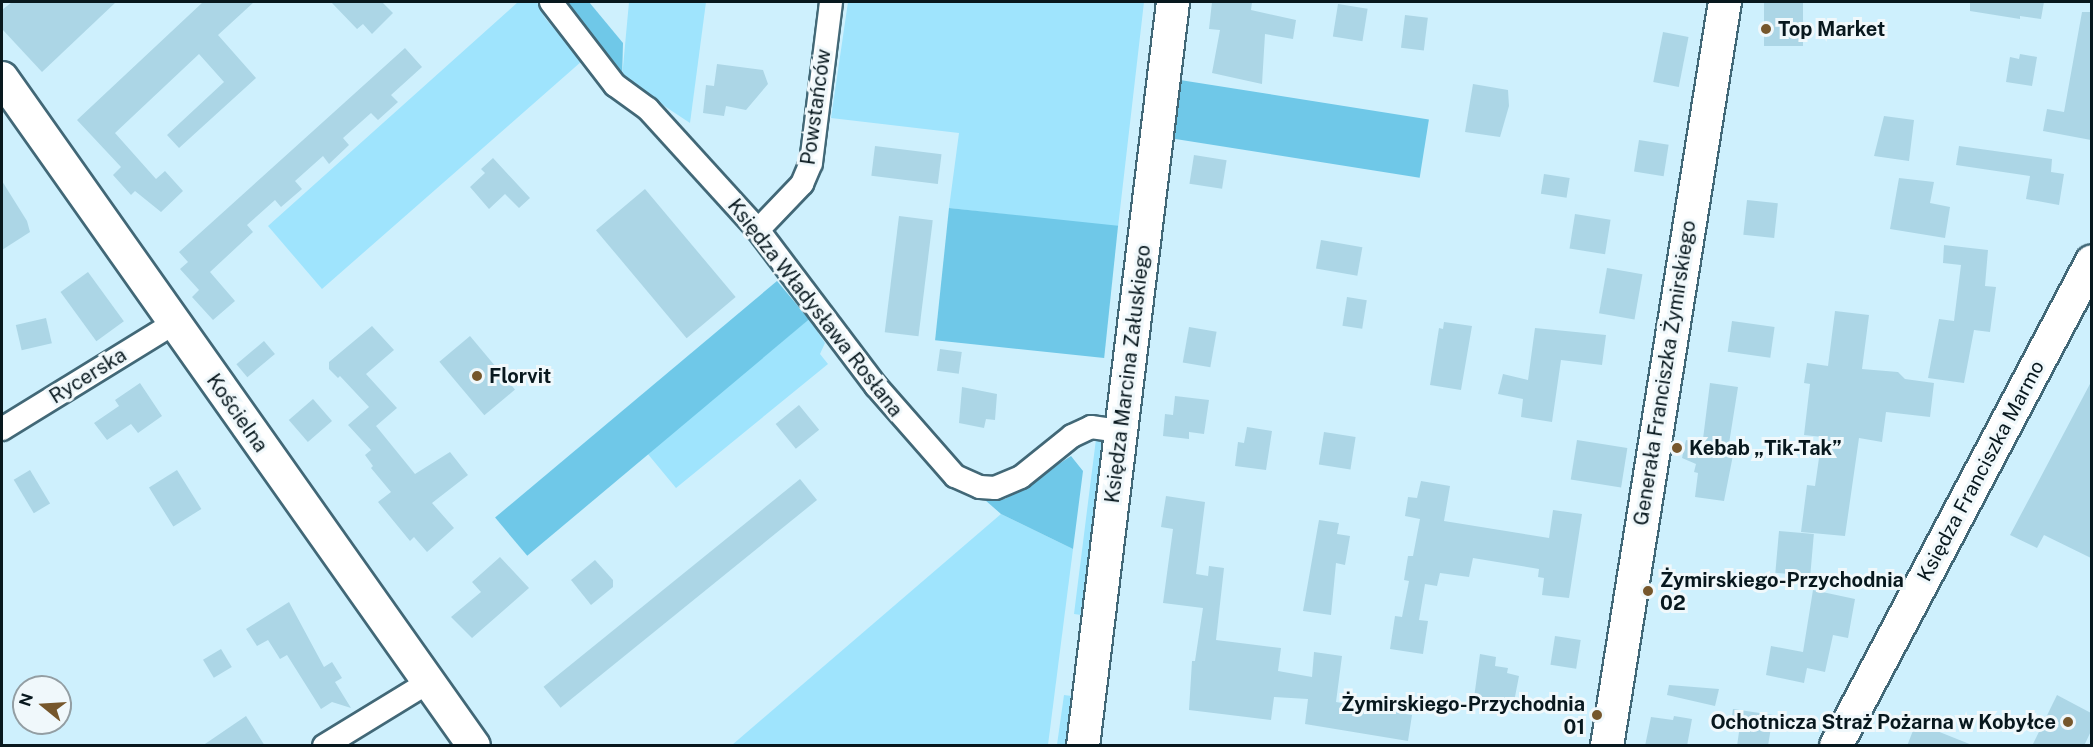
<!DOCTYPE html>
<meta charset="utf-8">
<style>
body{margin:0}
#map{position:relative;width:2093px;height:747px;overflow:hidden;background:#cef0fd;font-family:"Public Sans",sans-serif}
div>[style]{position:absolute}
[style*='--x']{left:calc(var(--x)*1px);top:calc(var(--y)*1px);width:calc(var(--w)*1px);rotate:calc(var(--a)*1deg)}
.green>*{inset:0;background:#9fe4fd;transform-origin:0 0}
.forest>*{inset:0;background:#6fc8e8;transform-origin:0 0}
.building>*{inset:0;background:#acd6e6;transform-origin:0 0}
.roads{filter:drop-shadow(2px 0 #426877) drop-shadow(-2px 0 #426877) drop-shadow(0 2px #426877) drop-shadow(0 -2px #426877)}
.street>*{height:22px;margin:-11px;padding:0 11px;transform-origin:11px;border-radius:11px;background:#fff}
.secondary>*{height:32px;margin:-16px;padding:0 16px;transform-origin:16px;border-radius:16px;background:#fff}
.dots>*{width:16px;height:16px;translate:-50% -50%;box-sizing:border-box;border:3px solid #f0f8fb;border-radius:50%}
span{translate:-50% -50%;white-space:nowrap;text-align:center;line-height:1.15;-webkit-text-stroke:6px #f0f8fb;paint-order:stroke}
.poi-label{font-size:20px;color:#08181e;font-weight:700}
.left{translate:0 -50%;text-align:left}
.right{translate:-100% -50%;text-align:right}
.street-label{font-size:20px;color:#08181e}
.frame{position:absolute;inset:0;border:3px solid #08181e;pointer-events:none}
.north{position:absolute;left:12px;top:675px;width:60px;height:60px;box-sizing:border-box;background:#f0f8fb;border:2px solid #939ea3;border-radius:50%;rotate:288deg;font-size:16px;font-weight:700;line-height:24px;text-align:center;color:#08181e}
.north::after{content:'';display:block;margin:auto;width:21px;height:27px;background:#76572c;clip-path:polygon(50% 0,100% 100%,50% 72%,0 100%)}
</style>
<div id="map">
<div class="green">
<i style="clip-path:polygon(518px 2px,537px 2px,545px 18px,582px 61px,322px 289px,268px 226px)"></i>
<i style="clip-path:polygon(629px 2px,706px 2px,690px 123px,622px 78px)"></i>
<i style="clip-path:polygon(848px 2px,1144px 2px,1118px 227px,949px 208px,959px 133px,831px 118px)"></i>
<i style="clip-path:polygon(809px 319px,825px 343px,820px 354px,828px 364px,676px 488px,647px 453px)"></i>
<i style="clip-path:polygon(1096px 439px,1105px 445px,1089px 616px,1074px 614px)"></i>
<i style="clip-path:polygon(1001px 514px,1073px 549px,1048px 745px,732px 745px)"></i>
<i style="left:1064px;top:695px;width:15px;height:51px;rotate:8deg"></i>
</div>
<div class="forest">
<i style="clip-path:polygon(566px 2px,589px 2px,623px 43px,622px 78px)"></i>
<i style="left:1180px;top:80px;width:252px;height:59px;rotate:9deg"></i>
<i style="left:949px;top:208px;width:170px;height:133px;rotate:6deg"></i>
<i style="left:777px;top:281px;width:50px;height:368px;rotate:50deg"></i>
<i style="clip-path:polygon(1071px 456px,1083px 471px,1073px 549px,1001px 514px,985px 500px,1005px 499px)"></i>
</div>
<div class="building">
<i style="clip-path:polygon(12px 2px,116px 2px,42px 72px,2px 29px,2px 10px)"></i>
<i style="clip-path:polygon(203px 2px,254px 2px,218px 35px,256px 78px,179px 148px,167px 135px,224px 82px,199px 54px,115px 133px,156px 179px,165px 171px,183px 191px,161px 212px,135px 191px,131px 195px,113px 175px,121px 167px,77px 120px)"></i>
<i style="clip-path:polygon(331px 2px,382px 2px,393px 13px,372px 34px,363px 24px,357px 29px)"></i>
<i style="clip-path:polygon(1212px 2px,1252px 2px,1251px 10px,1296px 20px,1293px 39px,1265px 34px,1262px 84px,1212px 73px,1220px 30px,1209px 29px)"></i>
<i style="left:1764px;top:2px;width:39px;height:44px"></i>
<i style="clip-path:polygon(1970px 2px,2044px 2px,2041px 19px,2020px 16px,2020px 19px,1970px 11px)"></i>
<i style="left:1338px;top:4px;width:30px;height:33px;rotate:9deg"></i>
<i style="clip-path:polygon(2082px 12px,2091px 12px,2091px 140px,2043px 131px,2047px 109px,2064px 112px)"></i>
<i style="left:1405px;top:15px;width:23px;height:33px;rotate:7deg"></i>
<i style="left:1663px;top:32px;width:26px;height:51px;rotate:11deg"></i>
<i style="clip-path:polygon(405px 48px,422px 67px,391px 95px,398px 102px,378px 120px,371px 113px,343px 138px,349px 145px,329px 164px,323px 156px,295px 181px,302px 189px,281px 207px,275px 200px,247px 225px,253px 232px,210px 272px,235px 301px,213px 320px,192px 297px,199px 290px,180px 269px,188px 262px,179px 252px)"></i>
<i style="clip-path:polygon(2020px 54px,2037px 57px,2032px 86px,2006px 82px,2010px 57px,2019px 59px)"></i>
<i style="clip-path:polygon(717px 64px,763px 70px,768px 84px,746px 110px,726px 106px,724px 116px,703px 113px,706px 85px,714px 86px)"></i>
<i style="clip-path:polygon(1473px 84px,1508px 90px,1509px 106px,1500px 137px,1465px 132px)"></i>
<i style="clip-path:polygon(1884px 116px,1914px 120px,1909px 161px,1874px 156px)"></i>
<i style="left:1639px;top:140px;width:30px;height:32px;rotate:9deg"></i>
<i style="left:875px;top:146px;width:67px;height:30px;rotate:7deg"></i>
<i style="clip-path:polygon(1959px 146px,2052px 159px,2051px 172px,2064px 174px,2059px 205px,2026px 199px,2030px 176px,1956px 165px)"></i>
<i style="left:1194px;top:155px;width:33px;height:29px;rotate:9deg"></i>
<i style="clip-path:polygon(493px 158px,530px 198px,519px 208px,505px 194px,489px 209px,470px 187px,485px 173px,481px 169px)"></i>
<i style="left:1544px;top:174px;width:26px;height:20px;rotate:9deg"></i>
<i style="clip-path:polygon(1899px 178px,1934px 182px,1930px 203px,1950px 207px,1945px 238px,1890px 229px)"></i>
<i style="clip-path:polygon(2px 181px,27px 221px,30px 232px,2px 250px)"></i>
<i style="left:645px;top:189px;width:141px;height:64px;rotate:50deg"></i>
<i style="left:1747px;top:200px;width:31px;height:35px;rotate:6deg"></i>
<i style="left:1575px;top:214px;width:36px;height:35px;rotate:9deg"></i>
<i style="left:899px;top:216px;width:34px;height:117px;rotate:7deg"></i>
<i style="left:1321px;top:240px;width:42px;height:29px;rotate:10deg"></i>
<i style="clip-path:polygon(1944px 245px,1988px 250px,1985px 286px,1996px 287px,1990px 332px,1974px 330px,1964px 383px,1928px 378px,1939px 319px,1954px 321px,1961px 265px,1943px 263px)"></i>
<i style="left:1607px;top:268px;width:36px;height:46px;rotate:10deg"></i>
<i style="left:88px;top:272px;width:61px;height:34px;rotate:54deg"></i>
<i style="left:1347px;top:297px;width:20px;height:29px;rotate:9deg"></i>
<i style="clip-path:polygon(1835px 311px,1869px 315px,1862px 369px,1898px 372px,1905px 379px,1934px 383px,1930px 417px,1886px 412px,1882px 442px,1859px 438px,1845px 536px,1801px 532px,1807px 485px,1815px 486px,1822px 437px,1804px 435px,1810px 384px,1804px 383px,1807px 363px,1828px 366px)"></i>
<i style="left:46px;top:318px;width:26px;height:31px;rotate:77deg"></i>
<i style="left:1732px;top:321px;width:43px;height:31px;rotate:8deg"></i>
<i style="clip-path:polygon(1444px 322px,1472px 326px,1461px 390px,1430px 385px,1439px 328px,1443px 329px)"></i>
<i style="clip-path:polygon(372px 326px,394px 350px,366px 374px,397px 408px,376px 426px,415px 474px,450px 452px,468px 475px,432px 503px,454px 528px,427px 552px,414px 537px,410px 541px,378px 502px,391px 492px,371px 468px,373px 466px,365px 455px,371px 450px,348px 425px,369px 407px,340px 376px,338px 378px,329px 369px,329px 362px)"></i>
<i style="left:1189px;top:327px;width:28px;height:36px;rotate:10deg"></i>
<i style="clip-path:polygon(1535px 328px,1606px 335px,1602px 365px,1561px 360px,1552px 422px,1521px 417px,1523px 399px,1498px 394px,1503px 374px,1528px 380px)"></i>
<i style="left:470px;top:336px;width:70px;height:40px;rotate:50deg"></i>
<i style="left:264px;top:341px;width:17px;height:36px;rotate:50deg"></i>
<i style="left:940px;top:349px;width:22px;height:22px;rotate:8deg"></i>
<i style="clip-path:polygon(2091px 382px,2091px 558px,2044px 535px,2037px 548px,2010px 535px)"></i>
<i style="clip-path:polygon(140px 383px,162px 416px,138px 433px,131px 424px,107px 440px,94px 423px,119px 406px,115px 400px)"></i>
<i style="clip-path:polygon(1710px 383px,1738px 387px,1728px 450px,1734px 450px,1724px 501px,1695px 497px,1698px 473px,1694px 472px,1696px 464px,1682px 458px,1686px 440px,1699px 442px,1703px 439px)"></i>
<i style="clip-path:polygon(962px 387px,997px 394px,995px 420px,986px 419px,984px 428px,959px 423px)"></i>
<i style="clip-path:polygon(1175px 396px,1209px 400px,1204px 434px,1189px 432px,1189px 439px,1163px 436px,1165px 414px,1173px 415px)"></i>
<i style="left:313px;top:399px;width:29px;height:32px;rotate:49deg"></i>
<i style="left:799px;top:405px;width:32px;height:30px;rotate:51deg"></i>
<i style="clip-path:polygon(1247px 427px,1272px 431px,1266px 470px,1235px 466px,1238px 442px,1244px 443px)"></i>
<i style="left:1324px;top:432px;width:32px;height:33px;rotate:9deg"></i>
<i style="left:1577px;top:440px;width:51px;height:40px;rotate:9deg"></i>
<i style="left:30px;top:470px;width:39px;height:19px;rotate:59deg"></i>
<i style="left:177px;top:470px;width:46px;height:33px;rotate:58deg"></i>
<i style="left:800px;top:479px;width:27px;height:330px;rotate:51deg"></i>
<i style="clip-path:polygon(1421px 481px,1450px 486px,1444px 521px,1549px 538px,1553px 510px,1582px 514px,1569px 598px,1542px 595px,1544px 578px,1538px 577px,1539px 569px,1473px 558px,1469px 577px,1440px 573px,1437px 586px,1425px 584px,1419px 620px,1428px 621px,1423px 654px,1390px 649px,1395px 616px,1402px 617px,1409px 581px,1404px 580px,1408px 556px,1413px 556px,1420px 519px,1405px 516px,1408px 497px,1417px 498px)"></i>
<i style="clip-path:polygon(1166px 496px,1205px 502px,1196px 574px,1208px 576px,1209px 566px,1224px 568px,1216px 640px,1281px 648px,1278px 671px,1312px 677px,1314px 652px,1342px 656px,1336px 702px,1412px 715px,1408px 741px,1305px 724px,1308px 699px,1274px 697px,1271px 720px,1189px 710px,1192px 661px,1195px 661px,1203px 608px,1163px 603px,1173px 529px,1161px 527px)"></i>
<i style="clip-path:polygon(1319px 520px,1339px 523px,1337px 534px,1350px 536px,1345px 565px,1336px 563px,1331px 615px,1303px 611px)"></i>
<i style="left:1779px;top:531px;width:35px;height:42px;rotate:5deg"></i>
<i style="clip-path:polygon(500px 557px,529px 588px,472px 638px,451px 617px,481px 592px,472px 582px)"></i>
<i style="clip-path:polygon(595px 560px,613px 580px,613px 587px,591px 605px,571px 580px)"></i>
<i style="clip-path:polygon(1813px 590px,1855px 599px,1848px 638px,1833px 635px,1825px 672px,1807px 668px,1804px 683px,1766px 675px,1771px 646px,1803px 652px)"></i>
<i style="clip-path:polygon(289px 602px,324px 667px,332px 662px,342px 678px,335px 682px,351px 708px,332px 702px,321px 709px,287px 655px,280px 659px,268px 640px,257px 646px,246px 629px)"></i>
<i style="left:1555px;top:636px;width:26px;height:29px;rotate:9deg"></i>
<i style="left:221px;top:649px;width:21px;height:21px;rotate:59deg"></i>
<i style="clip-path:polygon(1480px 654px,1496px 657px,1495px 666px,1508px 668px,1507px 673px,1519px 676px,1514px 702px,1474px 698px)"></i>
<i style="clip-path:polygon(1669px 685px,1719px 689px,1715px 706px,1667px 695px)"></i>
<i style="clip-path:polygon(2057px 695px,2091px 713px,2091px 731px,2084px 746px,2032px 746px)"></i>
<i style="clip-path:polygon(1733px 709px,1773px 715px,1768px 746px,1737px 746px,1739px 732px,1730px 729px)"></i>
<i style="clip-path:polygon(246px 716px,265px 746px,202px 746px)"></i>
<i style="clip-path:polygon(1674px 716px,1692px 719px,1687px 746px,1645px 746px,1651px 717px,1673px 720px)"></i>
<i style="clip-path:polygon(1922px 725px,1972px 745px,1972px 746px,1907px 746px,1914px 728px)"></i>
</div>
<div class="roads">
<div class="street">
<i style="--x:551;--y:2;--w:105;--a:52.4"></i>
<i style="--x:615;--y:85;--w:41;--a:36"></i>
<i style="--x:648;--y:109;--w:164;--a:47.7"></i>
<i style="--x:758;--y:230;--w:196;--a:52.9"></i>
<i style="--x:876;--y:386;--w:120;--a:48.7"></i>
<i style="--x:955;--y:476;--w:27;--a:24"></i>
<i style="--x:980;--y:487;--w:15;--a:4"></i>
<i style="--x:995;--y:488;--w:28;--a:-23"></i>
<i style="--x:1021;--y:477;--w:65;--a:-38.8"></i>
<i style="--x:1072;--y:436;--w:21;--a:-25"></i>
<i style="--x:1091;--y:427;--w:30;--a:8"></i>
<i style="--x:758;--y:230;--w:64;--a:-46.3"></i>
<i style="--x:802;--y:184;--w:23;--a:-67"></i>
<i style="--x:811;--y:163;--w:162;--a:-82.9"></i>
<i style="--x:2;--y:429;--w:202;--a:-31.6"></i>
<i style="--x:324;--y:746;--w:121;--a:-31.5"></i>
</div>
<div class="secondary">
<i style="--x:2;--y:78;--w:818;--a:54.76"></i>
<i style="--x:1083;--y:746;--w:749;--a:-83.1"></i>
<i style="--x:1607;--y:746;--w:753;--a:-80.99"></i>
<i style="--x:1836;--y:746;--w:548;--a:-62.17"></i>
</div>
</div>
<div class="dots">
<i style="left:1766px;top:29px;background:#76572c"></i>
<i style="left:477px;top:376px;background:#76572c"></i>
<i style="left:1677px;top:448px;background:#76572c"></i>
<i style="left:1648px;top:591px;background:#76572c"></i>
<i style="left:1597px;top:715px;background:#76572c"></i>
<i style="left:2068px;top:722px;background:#76572c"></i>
</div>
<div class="poi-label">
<span class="left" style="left:1778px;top:29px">Top Market</span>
<span class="left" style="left:489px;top:376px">Florvit</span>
<span class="left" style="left:1689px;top:448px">Kebab „Tik-Tak”</span>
<span class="left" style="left:1660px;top:592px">Żymirskiego-Przychodnia<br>02</span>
<span class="right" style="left:1585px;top:716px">Żymirskiego-Przychodnia<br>01</span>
<span class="right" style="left:2056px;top:722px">Ochotnicza Straż Pożarna w Kobyłce</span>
</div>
<div class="street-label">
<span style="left:816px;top:107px;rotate:-82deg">Powstańców</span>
<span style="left:815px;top:308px;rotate:52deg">Księdza Władysława Rosłana</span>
<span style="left:1665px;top:373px;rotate:-81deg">Generała Franciszka Żymirskiego</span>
<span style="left:1128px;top:374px;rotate:-83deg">Księdza Marcina Załuskiego</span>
<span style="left:88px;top:376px;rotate:-32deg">Rycerska</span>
<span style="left:237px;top:413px;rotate:55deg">Kościelna</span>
<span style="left:1981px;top:471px;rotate:-62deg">Księdza Franciszka Marmo</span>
</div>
<div class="frame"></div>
<div class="north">N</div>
</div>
